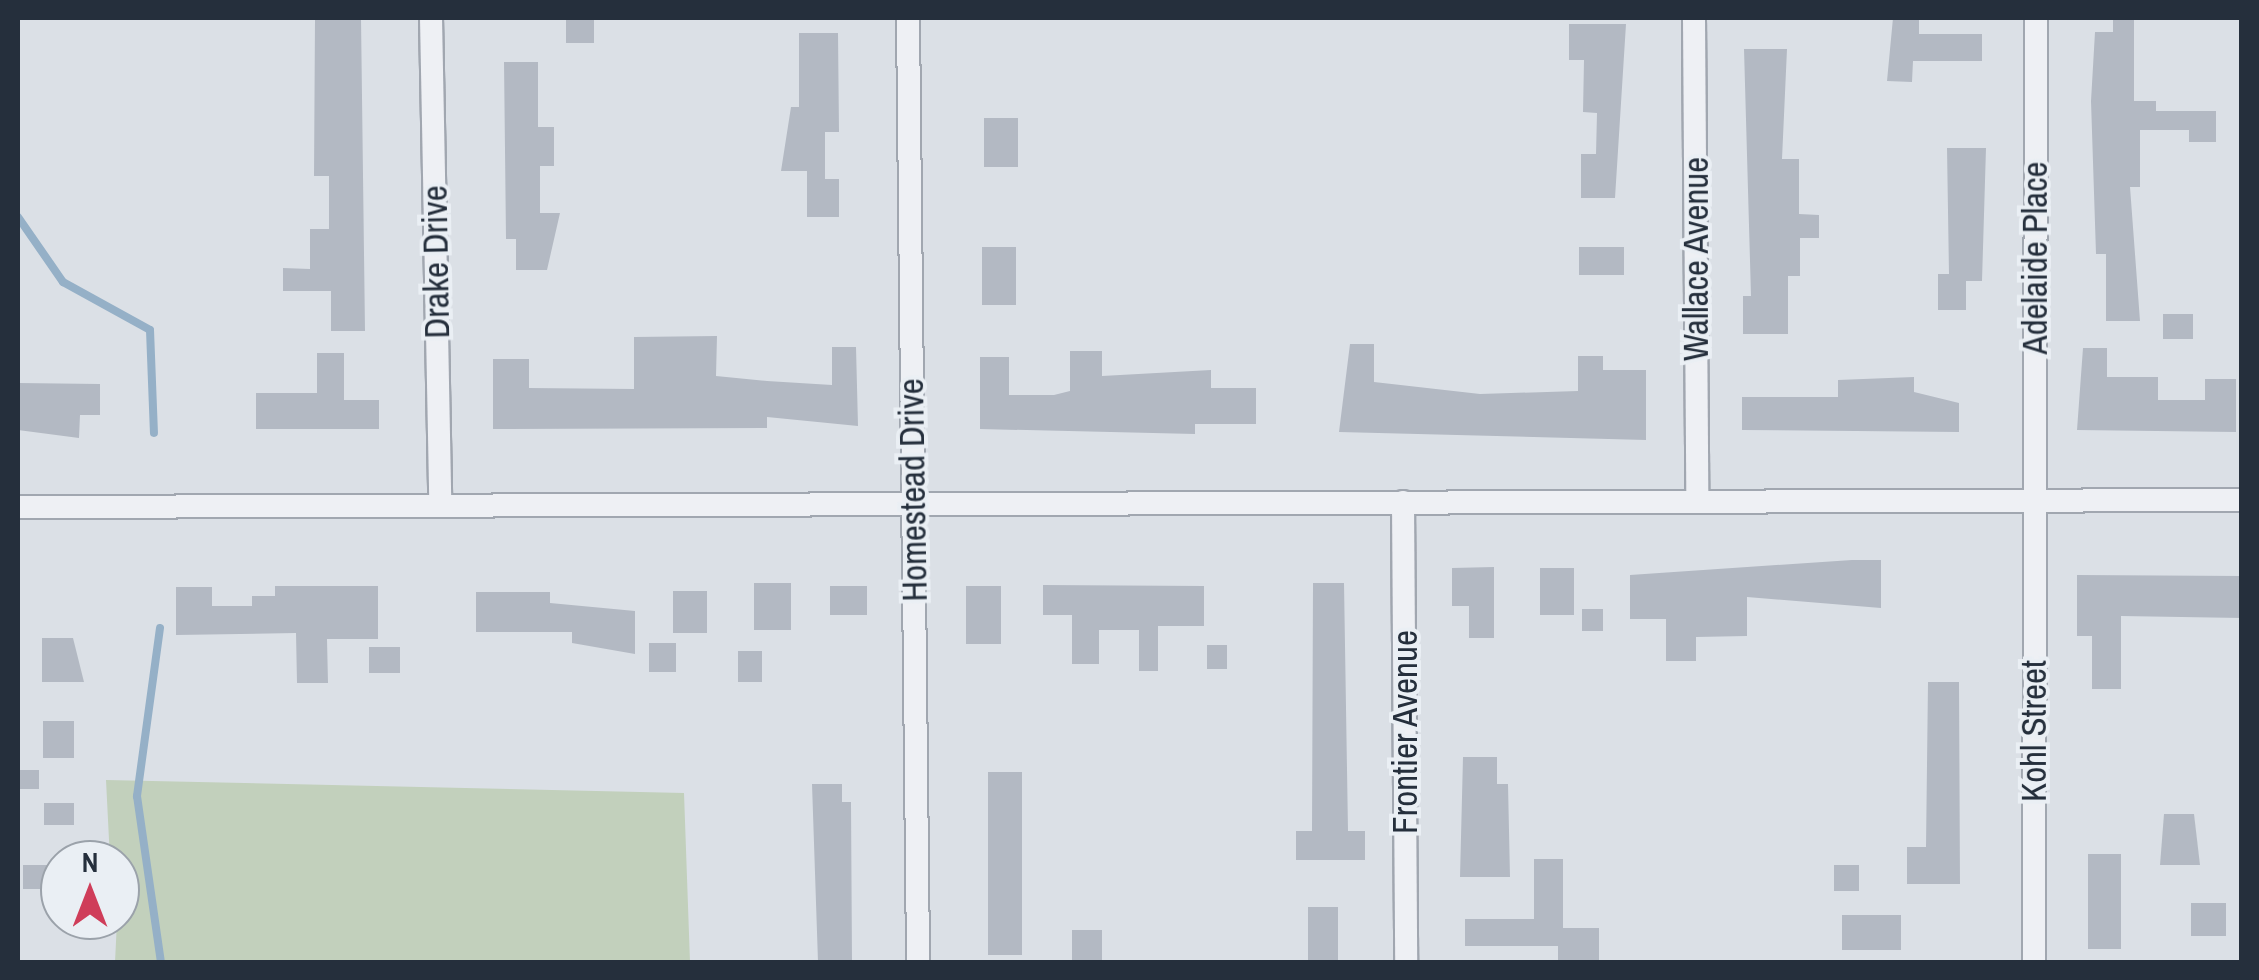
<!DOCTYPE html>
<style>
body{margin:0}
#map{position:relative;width:2259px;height:980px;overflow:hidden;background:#dbe0e6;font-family:"Archivo Narrow",sans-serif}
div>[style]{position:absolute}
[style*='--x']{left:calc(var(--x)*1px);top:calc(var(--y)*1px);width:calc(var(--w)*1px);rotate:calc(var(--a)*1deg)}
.green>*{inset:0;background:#c2d0bc}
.stream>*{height:8px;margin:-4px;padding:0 4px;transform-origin:4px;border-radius:4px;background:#95b0c7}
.building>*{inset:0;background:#b3b9c3;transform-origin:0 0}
.roads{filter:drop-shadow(2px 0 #a1a7b0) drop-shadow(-2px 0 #a1a7b0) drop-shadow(0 2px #a1a7b0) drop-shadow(0 -2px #a1a7b0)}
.street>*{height:22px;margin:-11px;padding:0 11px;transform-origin:11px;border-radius:11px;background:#eef0f4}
span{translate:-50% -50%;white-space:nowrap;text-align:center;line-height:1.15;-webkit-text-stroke:8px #eaeff4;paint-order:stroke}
.street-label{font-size:35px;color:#252f3c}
.frame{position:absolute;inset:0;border:20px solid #252f3c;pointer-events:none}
.north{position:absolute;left:40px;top:840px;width:100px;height:100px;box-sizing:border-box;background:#eaeff4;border:2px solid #9ba2aa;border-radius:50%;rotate:0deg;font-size:28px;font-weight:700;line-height:40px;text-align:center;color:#252f3c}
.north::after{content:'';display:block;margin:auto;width:35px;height:45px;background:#cf3d59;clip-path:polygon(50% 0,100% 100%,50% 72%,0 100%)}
</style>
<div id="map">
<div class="green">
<i style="clip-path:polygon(106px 780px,684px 793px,690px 962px,115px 962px,120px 860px,110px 860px)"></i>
</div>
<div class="stream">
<i style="--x:18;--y:217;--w:79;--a:55.3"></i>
<i style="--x:63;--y:282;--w:99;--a:28.9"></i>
<i style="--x:150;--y:330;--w:103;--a:87.8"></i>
<i style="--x:160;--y:628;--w:170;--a:97.8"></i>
<i style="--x:137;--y:796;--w:168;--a:81.8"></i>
</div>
<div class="building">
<i style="clip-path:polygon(315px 18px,361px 18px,365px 331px,331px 331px,331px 291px,283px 291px,283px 268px,310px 269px,310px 229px,329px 229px,329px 176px,314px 176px)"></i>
<i style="left:566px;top:18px;width:28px;height:25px"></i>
<i style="clip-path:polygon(1893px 18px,1919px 18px,1919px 34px,1982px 34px,1982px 61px,1913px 61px,1912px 82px,1887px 81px)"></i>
<i style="clip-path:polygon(2113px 18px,2134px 18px,2134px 101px,2156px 101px,2156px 111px,2216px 111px,2216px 142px,2189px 142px,2189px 130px,2140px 130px,2140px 187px,2130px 187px,2140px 321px,2106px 321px,2106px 254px,2096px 254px,2091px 101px,2095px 32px,2113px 32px)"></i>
<i style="clip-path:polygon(1569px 24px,1626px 24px,1615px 198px,1581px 198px,1581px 154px,1596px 154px,1597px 113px,1583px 112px,1584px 60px,1569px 60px)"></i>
<i style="clip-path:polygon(799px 33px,838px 33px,839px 132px,825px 132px,825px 179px,839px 179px,839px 217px,807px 217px,807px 171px,781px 171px,791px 107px,799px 107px)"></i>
<i style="clip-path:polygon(1744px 49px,1787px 49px,1782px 159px,1799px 159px,1799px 214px,1819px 215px,1819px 238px,1800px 238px,1800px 276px,1788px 276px,1788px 334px,1743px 334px,1743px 296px,1751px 296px)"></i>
<i style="clip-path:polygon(504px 62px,538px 62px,538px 127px,554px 127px,554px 166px,540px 166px,540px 213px,560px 213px,547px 270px,516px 270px,516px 239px,506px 239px)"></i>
<i style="left:984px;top:118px;width:34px;height:49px"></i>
<i style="clip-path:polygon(1947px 148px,1986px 148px,1982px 281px,1966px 281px,1966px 310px,1938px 310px,1938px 274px,1949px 274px)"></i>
<i style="left:982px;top:247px;width:34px;height:58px"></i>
<i style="left:1579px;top:247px;width:45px;height:28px"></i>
<i style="left:2163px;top:314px;width:30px;height:25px"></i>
<i style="clip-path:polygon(717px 336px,716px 376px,767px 381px,832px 385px,832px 347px,856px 347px,858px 426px,767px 417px,767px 428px,493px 429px,493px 359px,529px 359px,529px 388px,634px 389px,634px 337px)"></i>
<i style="clip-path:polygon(1350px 344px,1374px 344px,1374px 382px,1480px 394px,1578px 391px,1578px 356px,1603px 356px,1603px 370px,1646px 370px,1646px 440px,1339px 432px)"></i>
<i style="clip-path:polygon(2083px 348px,2107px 348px,2107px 377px,2158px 377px,2158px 400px,2205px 400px,2205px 379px,2236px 379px,2236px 432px,2077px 430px)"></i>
<i style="clip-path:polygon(1070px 351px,1102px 351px,1102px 376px,1211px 370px,1211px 388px,1256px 388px,1256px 424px,1195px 424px,1195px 434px,980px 429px,980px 357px,1009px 357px,1009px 395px,1054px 395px,1070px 391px)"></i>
<i style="clip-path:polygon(317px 353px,344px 353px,344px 400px,379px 400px,379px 429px,256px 429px,256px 393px,317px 393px)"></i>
<i style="clip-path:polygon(1914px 377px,1914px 392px,1959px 403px,1959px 432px,1742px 430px,1742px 397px,1838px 397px,1838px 380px)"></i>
<i style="clip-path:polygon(18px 383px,100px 384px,100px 415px,80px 415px,79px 438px,18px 430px)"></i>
<i style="clip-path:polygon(1852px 560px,1881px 560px,1881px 608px,1747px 597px,1747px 636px,1696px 637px,1696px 661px,1666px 661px,1666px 619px,1630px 619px,1630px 575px)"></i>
<i style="clip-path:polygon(1494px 567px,1494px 638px,1469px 638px,1469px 606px,1452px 606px,1452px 568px)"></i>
<i style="left:1540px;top:568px;width:34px;height:47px"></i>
<i style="clip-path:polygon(2077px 575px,2242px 576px,2242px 618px,2121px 616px,2121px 689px,2092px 689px,2092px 636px,2077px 636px)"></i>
<i style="left:754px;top:583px;width:37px;height:47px"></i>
<i style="clip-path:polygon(1313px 583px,1344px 583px,1348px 831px,1365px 831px,1365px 860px,1296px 860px,1296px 831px,1312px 831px)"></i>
<i style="clip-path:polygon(1043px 585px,1204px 586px,1204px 626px,1158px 626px,1158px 671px,1139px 671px,1139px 630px,1099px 630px,1099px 664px,1072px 664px,1072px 615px,1043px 615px)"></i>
<i style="clip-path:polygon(275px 586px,378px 586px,378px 639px,327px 639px,328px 683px,297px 683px,296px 633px,176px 635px,176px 587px,212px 587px,212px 606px,252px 606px,252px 596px,275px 596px)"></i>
<i style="left:830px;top:586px;width:37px;height:29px"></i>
<i style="left:966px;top:586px;width:35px;height:58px"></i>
<i style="left:673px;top:591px;width:34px;height:42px"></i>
<i style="clip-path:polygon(476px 592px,550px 592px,550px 603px,635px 611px,635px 654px,572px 643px,572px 632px,476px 632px)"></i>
<i style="left:1582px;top:609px;width:21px;height:22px"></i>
<i style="clip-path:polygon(42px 638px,73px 638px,84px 682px,42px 682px)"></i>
<i style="left:649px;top:643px;width:27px;height:29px"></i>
<i style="left:1207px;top:645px;width:20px;height:24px"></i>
<i style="left:369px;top:647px;width:31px;height:26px"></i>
<i style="left:738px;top:651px;width:24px;height:31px"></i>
<i style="clip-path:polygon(1928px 682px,1959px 682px,1960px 884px,1907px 884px,1907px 847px,1926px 847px)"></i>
<i style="left:43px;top:721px;width:31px;height:37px"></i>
<i style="clip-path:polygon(1463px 757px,1497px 757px,1497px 784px,1508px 784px,1510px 877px,1460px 877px)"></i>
<i style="left:18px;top:770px;width:21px;height:19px"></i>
<i style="left:988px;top:772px;width:34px;height:183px"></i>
<i style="clip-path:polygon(812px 784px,842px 784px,842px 802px,851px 802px,852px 962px,818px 962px)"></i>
<i style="left:44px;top:803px;width:30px;height:22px"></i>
<i style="clip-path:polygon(2164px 814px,2194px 814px,2200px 865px,2160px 865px)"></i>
<i style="left:2088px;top:854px;width:33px;height:95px"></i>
<i style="clip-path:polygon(1534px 859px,1563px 859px,1563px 928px,1599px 928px,1599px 962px,1558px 962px,1558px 946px,1465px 946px,1465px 919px,1534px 919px)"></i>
<i style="left:23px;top:865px;width:35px;height:24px"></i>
<i style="left:1834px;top:865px;width:25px;height:26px"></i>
<i style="left:2191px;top:903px;width:35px;height:33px"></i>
<i style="left:1308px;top:907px;width:30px;height:55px"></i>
<i style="left:1842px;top:915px;width:59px;height:35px"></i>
<i style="left:1072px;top:930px;width:30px;height:32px"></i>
</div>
<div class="roads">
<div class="street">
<i style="--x:431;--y:18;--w:488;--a:88.9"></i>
<i style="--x:908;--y:18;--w:944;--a:89.39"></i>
<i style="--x:1694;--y:18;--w:483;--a:89.6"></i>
<i style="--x:1403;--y:502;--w:460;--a:89.6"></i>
<i style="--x:18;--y:507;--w:2224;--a:-0.18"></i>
<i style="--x:2034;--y:962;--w:944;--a:-89.88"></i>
</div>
</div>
<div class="street-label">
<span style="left:2035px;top:258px;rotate:-90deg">Adelaide Place</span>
<span style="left:1696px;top:259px;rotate:-90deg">Wallace Avenue</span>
<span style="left:436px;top:262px;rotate:-91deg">Drake Drive</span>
<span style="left:913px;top:490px;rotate:-91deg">Homestead Drive</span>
<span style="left:2034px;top:731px;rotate:-90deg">Kohl Street</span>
<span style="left:1405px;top:732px;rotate:-90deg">Frontier Avenue</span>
</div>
<div class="frame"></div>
<div class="north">N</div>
</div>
